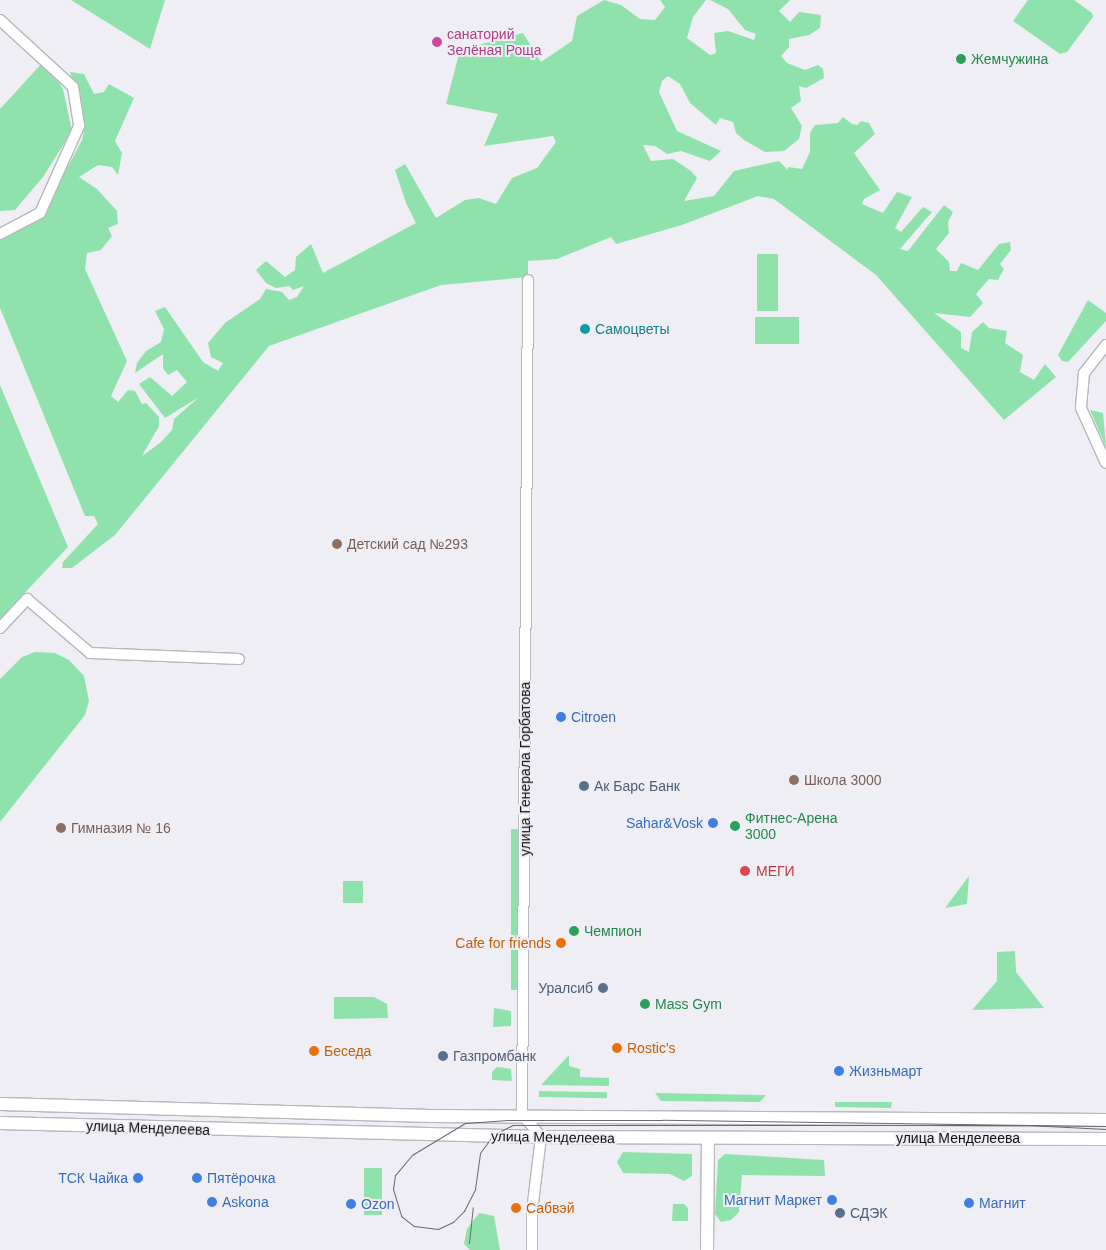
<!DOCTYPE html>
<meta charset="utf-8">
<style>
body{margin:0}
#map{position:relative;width:1106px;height:1250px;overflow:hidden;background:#eeeef4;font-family:Helvetica,sans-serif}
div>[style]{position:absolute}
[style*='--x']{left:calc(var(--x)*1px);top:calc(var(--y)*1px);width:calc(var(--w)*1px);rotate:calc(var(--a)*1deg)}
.green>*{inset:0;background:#90e2ad;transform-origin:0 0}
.roads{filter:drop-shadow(1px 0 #b7b7bc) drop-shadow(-1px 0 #b7b7bc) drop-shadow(0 1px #b7b7bc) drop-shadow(0 -1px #b7b7bc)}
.minor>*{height:10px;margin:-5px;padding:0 5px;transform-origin:5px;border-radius:5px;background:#fff}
.major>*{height:12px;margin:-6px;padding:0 6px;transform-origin:6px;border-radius:6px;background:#fff}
.tram>*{height:1px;margin:-0.5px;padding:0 0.5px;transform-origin:0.5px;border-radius:0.5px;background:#69696d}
.dots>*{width:14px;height:14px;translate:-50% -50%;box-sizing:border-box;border:2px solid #eeeef4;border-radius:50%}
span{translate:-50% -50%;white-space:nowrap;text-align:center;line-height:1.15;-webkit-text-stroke:4px #eeeef4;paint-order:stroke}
.hotel-label{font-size:14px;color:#b23c85}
.left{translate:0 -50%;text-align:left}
.leisure-label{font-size:14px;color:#27864d}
.culture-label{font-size:14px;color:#0d838f}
.education-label{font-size:14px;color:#785e54}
.shop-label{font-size:14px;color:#366cbe}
.right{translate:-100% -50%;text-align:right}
.street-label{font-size:14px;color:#0f0f11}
.service-label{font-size:14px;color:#4e5e75}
.health-label{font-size:14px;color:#be3a42}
.food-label{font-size:14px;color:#c56008}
</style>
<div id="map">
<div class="green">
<i style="clip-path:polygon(71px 0,165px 0,150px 49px)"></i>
<i style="clip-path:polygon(604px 0,621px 5px,640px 19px,655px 20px,665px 7px,660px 0,706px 0,693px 17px,687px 38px,710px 55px,716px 53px,714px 33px,728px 31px,754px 40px,756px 34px,745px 30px,728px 9px,710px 0,790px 0,779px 11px,790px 22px,799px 12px,821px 15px,820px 28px,809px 35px,789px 39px,789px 47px,781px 56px,787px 63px,805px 70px,818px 65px,823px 69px,824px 78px,806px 88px,799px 86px,801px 101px,791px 108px,802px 126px,799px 139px,784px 151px,765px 152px,744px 140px,736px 133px,733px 122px,720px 118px,716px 125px,690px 103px,680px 84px,668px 76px,662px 81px,659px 92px,677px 131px,721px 151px,710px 161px,681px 151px,667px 154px,655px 146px,643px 145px,651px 161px,673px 159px,691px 171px,697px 178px,684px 201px,714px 196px,734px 171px,779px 161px,788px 170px,788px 167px,802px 169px,810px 152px,810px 133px,815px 125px,838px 123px,843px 117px,852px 124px,857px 125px,861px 121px,869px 123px,875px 134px,854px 153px,880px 190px,864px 199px,862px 204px,883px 213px,897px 192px,912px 197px,895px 228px,901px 232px,923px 207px,932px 212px,900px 249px,908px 251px,944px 205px,953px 212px,948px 222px,949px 233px,936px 249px,949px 262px,950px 271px,957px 271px,961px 263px,978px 270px,999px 244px,1010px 242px,1011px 250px,1000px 264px,1004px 269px,998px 280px,989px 279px,976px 294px,983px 303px,970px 317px,934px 313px,961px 332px,961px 348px,969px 352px,972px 332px,983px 322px,989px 328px,1007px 331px,1005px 343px,1023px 355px,1020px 372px,1034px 380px,1045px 364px,1056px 377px,1004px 420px,876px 275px,774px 199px,758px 196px,682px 225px,616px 244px,611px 237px,557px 259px,528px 261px,528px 277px,441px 285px,269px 346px,115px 535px,72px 568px,62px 568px,63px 562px,98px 524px,94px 516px,85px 516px,0 308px,0 237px,43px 214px,82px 140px,84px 130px,70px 72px,84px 74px,94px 94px,104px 92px,109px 84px,134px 98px,115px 141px,122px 153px,118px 175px,112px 167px,98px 165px,79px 177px,97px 189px,117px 211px,118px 224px,108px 228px,112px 236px,101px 250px,87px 253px,85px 269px,127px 361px,111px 396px,118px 402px,128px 390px,135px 391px,142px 404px,146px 403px,159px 417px,159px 426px,142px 456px,160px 443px,172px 430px,174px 419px,199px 397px,165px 418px,139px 384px,150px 377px,172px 396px,187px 382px,177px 370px,168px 375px,163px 368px,163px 354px,135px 373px,137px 363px,146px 351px,161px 342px,164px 329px,155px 311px,165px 307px,203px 362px,218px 371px,223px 363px,211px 357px,208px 343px,225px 323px,260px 299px,266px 289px,282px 292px,289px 300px,297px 297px,304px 286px,293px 290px,289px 286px,276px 288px,266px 283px,256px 270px,266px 261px,285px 277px,295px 270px,296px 257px,311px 244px,323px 273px,416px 223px,406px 203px,395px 170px,405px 164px,436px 218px,465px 200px,479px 198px,496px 204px,512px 178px,537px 168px,556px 142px,553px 136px,484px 146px,498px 114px,446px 104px,460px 50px,523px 33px,541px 62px,572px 41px,577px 16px)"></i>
<i style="clip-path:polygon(1028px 0,1074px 0,1092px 13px,1093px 17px,1067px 52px,1060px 54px,1013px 21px)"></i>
<i style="clip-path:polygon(44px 61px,63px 89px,72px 131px,43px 177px,15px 210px,0 211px,0 109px)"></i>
<i style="left:757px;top:254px;width:21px;height:57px"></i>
<i style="clip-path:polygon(1088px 300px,1106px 313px,1106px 321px,1068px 362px,1062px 361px,1058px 355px)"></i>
<i style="left:755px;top:317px;width:44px;height:27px"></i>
<i style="clip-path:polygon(0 385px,68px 547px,0 619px)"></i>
<i style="clip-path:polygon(1090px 410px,1103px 413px,1106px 447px)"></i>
<i style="clip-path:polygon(35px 652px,55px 653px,69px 660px,84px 676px,89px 701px,85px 715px,0 822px,0 679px,22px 657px)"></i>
<i style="left:511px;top:829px;width:8px;height:161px"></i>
<i style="clip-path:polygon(969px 876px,967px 904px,945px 908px)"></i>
<i style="left:343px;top:881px;width:20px;height:22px"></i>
<i style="clip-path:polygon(1015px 951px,1016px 972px,1044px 1008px,972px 1010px,997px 981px,997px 952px)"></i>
<i style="clip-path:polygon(334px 997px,374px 997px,387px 1004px,388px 1018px,334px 1019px)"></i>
<i style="clip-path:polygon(494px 1008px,511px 1011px,511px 1026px,493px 1027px)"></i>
<i style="clip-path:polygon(569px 1055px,569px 1066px,580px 1069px,580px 1077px,609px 1078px,609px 1086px,541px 1085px)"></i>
<i style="clip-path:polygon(497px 1067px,511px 1069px,512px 1081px,492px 1080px,492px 1072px)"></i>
<i style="left:539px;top:1091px;width:68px;height:6px;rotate:1deg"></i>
<i style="clip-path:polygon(655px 1093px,766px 1095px,760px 1102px,661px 1101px)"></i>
<i style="clip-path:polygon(835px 1102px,892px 1102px,891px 1108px,835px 1107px)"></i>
<i style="clip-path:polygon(623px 1152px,692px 1154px,692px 1176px,684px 1181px,670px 1174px,623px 1173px,617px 1162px)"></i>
<i style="clip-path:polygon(725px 1154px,824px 1160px,825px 1176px,742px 1175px,739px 1212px,731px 1220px,721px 1222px,715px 1214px,718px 1160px)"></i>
<i style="left:364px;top:1168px;width:18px;height:47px"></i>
<i style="clip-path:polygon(673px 1204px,684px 1204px,688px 1208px,688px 1221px,672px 1221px)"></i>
<i style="clip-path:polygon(479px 1213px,494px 1216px,500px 1250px,470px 1250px,464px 1244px,467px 1229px)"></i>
</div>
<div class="roads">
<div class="minor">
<i style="--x:0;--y:20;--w:99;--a:42.5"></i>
<i style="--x:73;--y:87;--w:39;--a:81"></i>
<i style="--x:79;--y:126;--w:95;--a:114.1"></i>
<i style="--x:40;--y:213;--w:45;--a:152.3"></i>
<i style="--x:528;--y:280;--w:834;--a:90.41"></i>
<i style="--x:522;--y:1114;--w:30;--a:50"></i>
<i style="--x:541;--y:1137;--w:75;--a:96.9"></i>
<i style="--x:532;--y:1211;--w:39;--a:90"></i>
<i style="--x:1106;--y:345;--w:36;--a:128"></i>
<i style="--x:1084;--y:373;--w:35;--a:95"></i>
<i style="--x:1081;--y:408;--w:60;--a:65.6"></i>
<i style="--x:0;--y:628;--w:40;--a:-47"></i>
<i style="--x:27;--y:599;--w:83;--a:40.6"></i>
<i style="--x:90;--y:653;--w:149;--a:2.3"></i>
</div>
<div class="major">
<i style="--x:0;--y:1104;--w:431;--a:1.6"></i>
<i style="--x:431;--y:1116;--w:675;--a:0.34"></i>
<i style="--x:0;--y:1123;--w:541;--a:1.48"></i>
<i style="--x:541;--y:1137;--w:565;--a:0.2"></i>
<i style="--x:707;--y:1250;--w:111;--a:-89.5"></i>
</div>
</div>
<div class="tram">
<i style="--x:1106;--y:1126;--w:444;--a:-179.2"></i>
<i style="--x:662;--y:1120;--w:154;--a:180"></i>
<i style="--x:508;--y:1120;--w:43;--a:176"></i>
<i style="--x:465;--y:1123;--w:62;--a:148.9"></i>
<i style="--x:412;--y:1155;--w:26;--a:130"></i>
<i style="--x:395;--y:1175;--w:14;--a:98"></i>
<i style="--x:393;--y:1189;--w:28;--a:73"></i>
<i style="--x:401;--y:1216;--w:16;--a:38"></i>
<i style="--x:414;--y:1226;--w:24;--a:7"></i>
<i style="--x:438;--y:1229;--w:17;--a:-25"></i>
<i style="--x:453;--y:1222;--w:16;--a:-45"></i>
<i style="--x:464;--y:1211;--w:25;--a:-63"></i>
<i style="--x:475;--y:1189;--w:36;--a:-82"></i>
<i style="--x:480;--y:1153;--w:22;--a:-54"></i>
<i style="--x:493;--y:1135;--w:22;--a:-27"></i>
<i style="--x:513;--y:1125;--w:515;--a:0"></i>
<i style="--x:1028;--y:1125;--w:78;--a:2.9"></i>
<i style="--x:469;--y:1243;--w:36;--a:-84"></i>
</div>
<div class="dots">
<i style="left:437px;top:42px;background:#d1479c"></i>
<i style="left:961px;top:59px;background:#2e9e5b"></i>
<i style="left:585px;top:329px;background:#0f9aa8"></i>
<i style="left:337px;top:544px;background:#8d6e63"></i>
<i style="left:561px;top:717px;background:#3f7fe0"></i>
<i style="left:794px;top:780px;background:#8d6e63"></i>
<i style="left:584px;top:786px;background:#5c6f8a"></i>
<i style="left:713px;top:823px;background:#3f7fe0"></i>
<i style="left:735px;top:826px;background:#2e9e5b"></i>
<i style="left:61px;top:828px;background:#8d6e63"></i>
<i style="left:745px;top:871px;background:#e0444e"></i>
<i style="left:574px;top:931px;background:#2e9e5b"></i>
<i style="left:561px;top:943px;background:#e8710a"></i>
<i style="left:603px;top:988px;background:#5c6f8a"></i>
<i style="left:645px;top:1004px;background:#2e9e5b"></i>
<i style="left:617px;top:1048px;background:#e8710a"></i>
<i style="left:314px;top:1051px;background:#e8710a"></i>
<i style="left:443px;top:1056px;background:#5c6f8a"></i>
<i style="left:839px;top:1071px;background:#3f7fe0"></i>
<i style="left:138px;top:1178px;background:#3f7fe0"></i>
<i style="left:197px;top:1178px;background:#3f7fe0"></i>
<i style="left:832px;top:1200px;background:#3f7fe0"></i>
<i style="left:212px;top:1202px;background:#3f7fe0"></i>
<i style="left:969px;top:1203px;background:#3f7fe0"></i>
<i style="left:351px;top:1204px;background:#3f7fe0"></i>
<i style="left:516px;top:1208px;background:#e8710a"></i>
<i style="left:840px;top:1213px;background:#5c6f8a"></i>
</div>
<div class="hotel-label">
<span class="left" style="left:447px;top:42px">санаторий<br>Зелёная Роща</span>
</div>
<div class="leisure-label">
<span class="left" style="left:971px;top:59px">Жемчужина</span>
<span class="left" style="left:745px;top:826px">Фитнес-Арена<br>3000</span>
<span class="left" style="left:584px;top:931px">Чемпион</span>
<span class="left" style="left:655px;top:1004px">Mass Gym</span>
</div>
<div class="culture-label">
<span class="left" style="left:595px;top:329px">Самоцветы</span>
</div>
<div class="education-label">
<span class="left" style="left:347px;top:544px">Детский сад №293</span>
<span class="left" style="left:804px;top:780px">Школа 3000</span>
<span class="left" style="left:71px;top:828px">Гимназия № 16</span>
</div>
<div class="shop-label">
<span class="left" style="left:571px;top:717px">Citroen</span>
<span class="right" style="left:703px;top:823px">Sahar&amp;Vosk</span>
<span class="left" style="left:849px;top:1071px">Жизньмарт</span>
<span class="right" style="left:128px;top:1178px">ТСК Чайка</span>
<span class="left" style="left:207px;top:1178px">Пятёрочка</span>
<span class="right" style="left:822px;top:1200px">Магнит Маркет</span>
<span class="left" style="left:222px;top:1202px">Askona</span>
<span class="left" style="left:979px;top:1203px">Магнит</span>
<span class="left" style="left:361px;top:1204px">Ozon</span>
</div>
<div class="street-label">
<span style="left:525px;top:769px;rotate:-90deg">улица Генерала Горбатова</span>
<span style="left:148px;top:1128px;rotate:2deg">улица Менделеева</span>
<span style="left:553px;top:1137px;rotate:1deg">улица Менделеева</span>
<span style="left:958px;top:1138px">улица Менделеева</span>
</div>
<div class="service-label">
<span class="left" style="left:594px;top:786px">Ак Барс Банк</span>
<span class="right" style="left:593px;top:988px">Уралсиб</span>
<span class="left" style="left:453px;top:1056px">Газпромбанк</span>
<span class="left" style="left:850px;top:1213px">СДЭК</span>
</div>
<div class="health-label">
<span class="left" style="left:756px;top:871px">МЕГИ</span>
</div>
<div class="food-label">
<span class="right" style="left:551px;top:943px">Cafe for friends</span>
<span class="left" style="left:627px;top:1048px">Rostic's</span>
<span class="left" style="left:324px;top:1051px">Беседа</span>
<span class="left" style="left:526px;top:1208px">Сабвэй</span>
</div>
</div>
